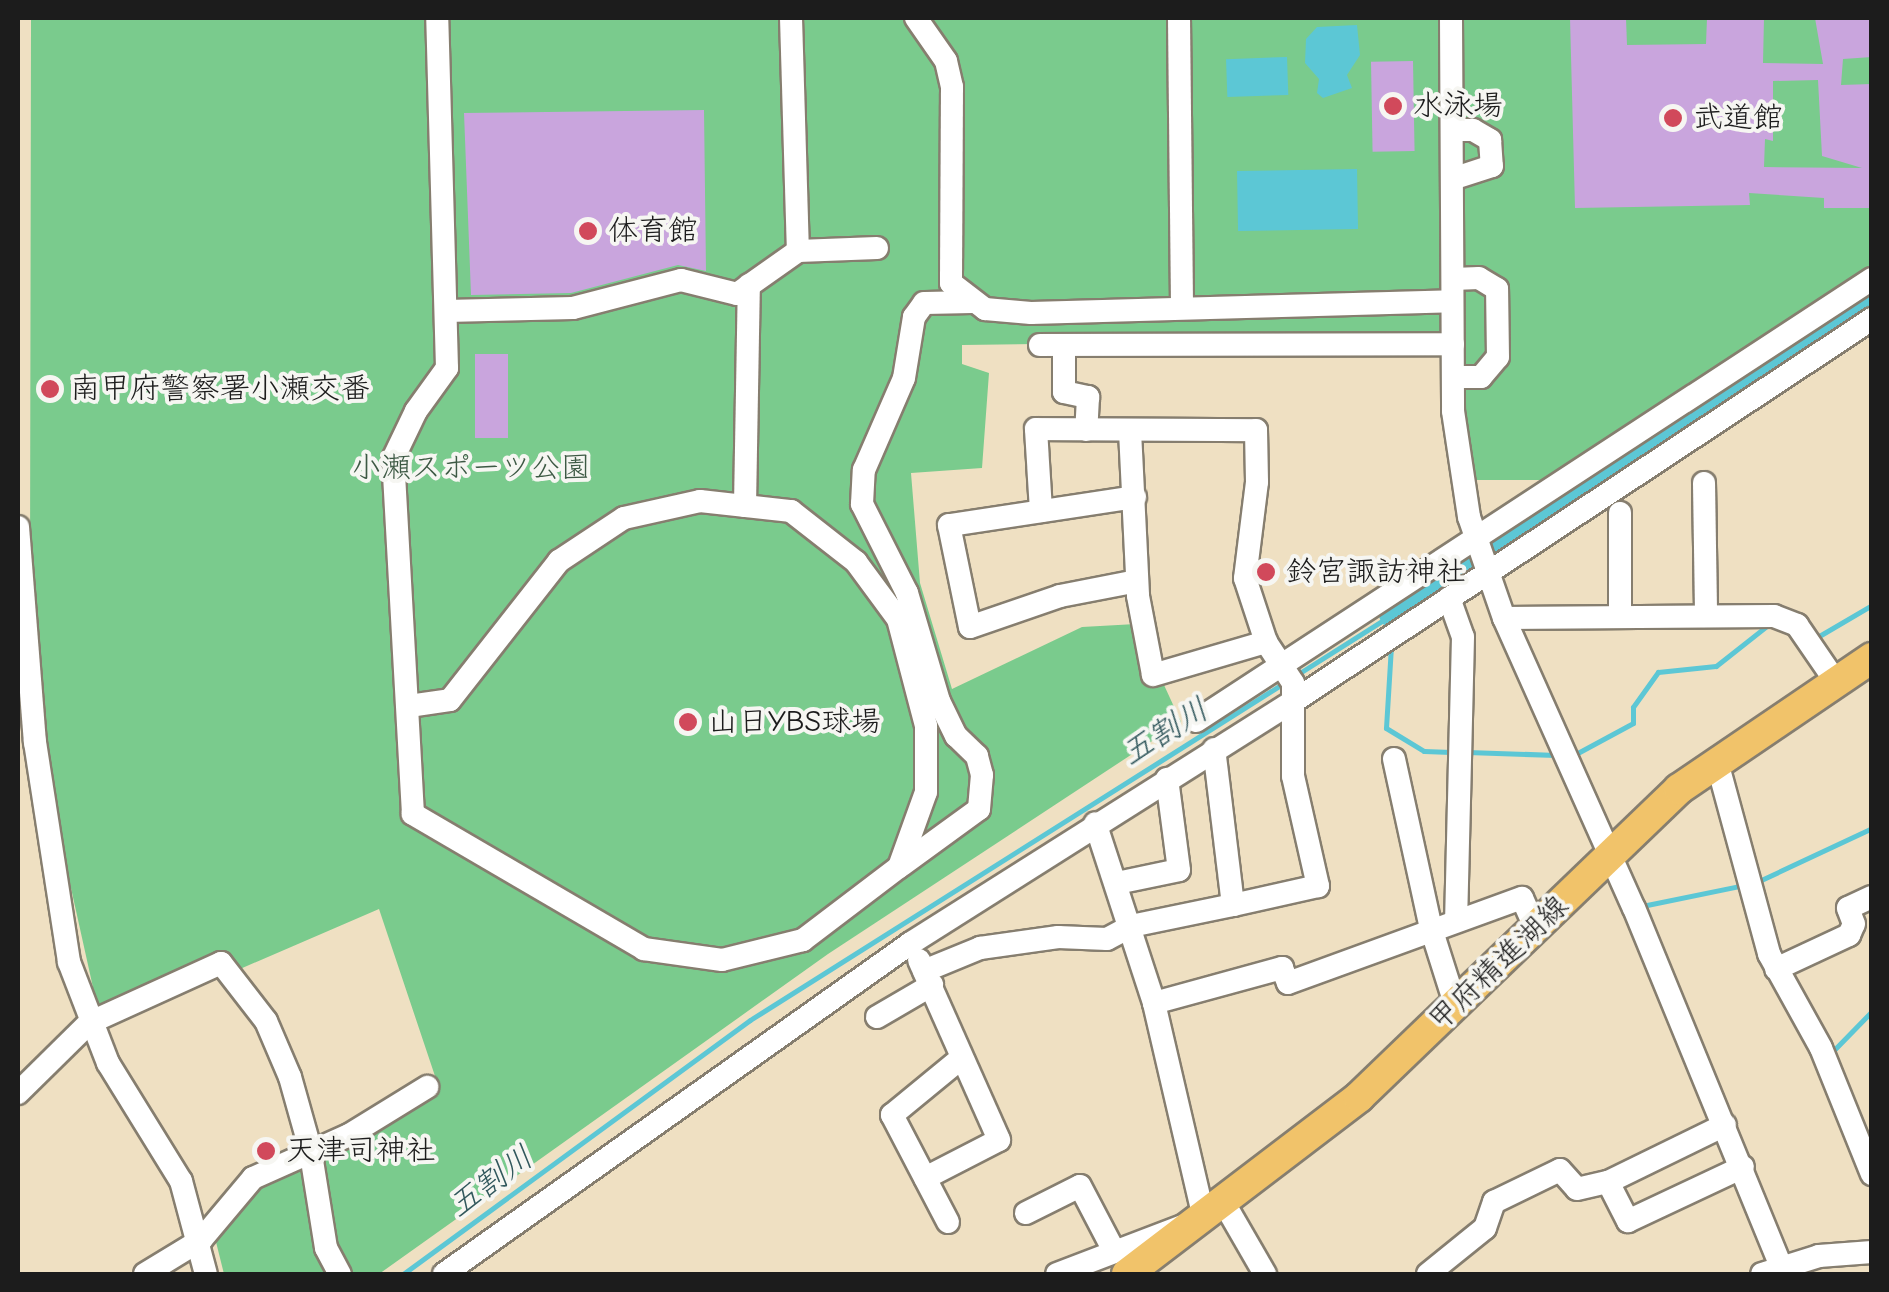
<!DOCTYPE html>
<meta charset="utf-8">
<style>
body{margin:0}
#map{position:relative;width:1889px;height:1292px;overflow:hidden;background:#efe0c2;font-family:"Comic Neue","Klee One",sans-serif}
div>[style]{position:absolute}
[style*='--x']{left:calc(var(--x)*1px);top:calc(var(--y)*1px);width:calc(var(--w)*1px);rotate:calc(var(--a)*1deg)}
.green>*{inset:0;background:#7acb8d}
.water>*{inset:0;background:#5cc7d5;transform-origin:0 0}
.stream>*{height:5px;margin:-2.5px;padding:0 2.5px;transform-origin:2.5px;border-radius:2.5px;background:#5cc7d5}
.river>*{height:28px;margin:-14px;padding:0 14px;transform-origin:14px;border-radius:14px;background:#5cc7d5}
.building>*{inset:0;background:#c9a5dd;transform-origin:0 0}
.roads{filter:drop-shadow(2px 0 #867e6f) drop-shadow(-2px 0 #867e6f) drop-shadow(0 2px #867e6f) drop-shadow(0 -2px #867e6f)}
.minor>*{height:22px;margin:-11px;padding:0 11px;transform-origin:11px;border-radius:11px;background:#fff}
.major>*{height:30px;margin:-15px;padding:0 15px;transform-origin:15px;border-radius:15px;background:#f1c36a}
.dots>*{width:28px;height:28px;translate:-50% -50%;box-sizing:border-box;border:5px solid #f6f6f2;border-radius:50%}
span{translate:-50% -50%;white-space:nowrap;text-align:center;line-height:1.15;-webkit-text-stroke:8px #f6f6f2;paint-order:stroke}
.poi-label{font-size:30px;color:#1c1c1c}
.left{translate:0 -50%;text-align:left}
.park-label{font-size:30px;color:#3d5944}
.street-label{font-size:30px;color:#1c1c1c}
.water-label{font-size:32px;color:#32585d;font-style:italic}
.frame{position:absolute;inset:0;border:20px solid #1c1c1c;pointer-events:none}
</style>
<div id="map">
<div class="green">
<i style="clip-path:polygon(31px 18px,1871px 18px,1871px 277px,1567px 480px,1468px 480px,1459px 339px,962px 345px,962px 364px,989px 373px,982px 468px,911px 473px,920px 583px,952px 689px,1082px 627px,1136px 624px,1181px 722px,828px 954px,379px 1274px,224px 1274px,212px 1226px,260px 1184px,388px 1122px,438px 1085px,379px 909px,240px 969px,98px 1010px,55px 816px,30px 574px)"></i>
</div>
<div class="water">
<i style="clip-path:polygon(1357px 25px,1360px 55px,1347px 75px,1352px 88px,1323px 98px,1317px 93px,1319px 79px,1305px 63px,1306px 39px,1317px 27px)"></i>
<i style="left:1287px;top:57px;width:38px;height:61px;rotate:88deg"></i>
<i style="left:1357px;top:169px;width:60px;height:120px;rotate:89deg"></i>
</div>
<div class="stream">
<i style="--x:1814;--y:639;--w:67;--a:-30.4"></i>
<i style="--x:1391;--y:646;--w:82;--a:93.5"></i>
<i style="--x:1386;--y:728;--w:44;--a:31.2"></i>
<i style="--x:1424;--y:751;--w:27;--a:2"></i>
<i style="--x:1298;--y:674;--w:112;--a:-32.3"></i>
<i style="--x:1393;--y:614;--w:11;--a:90"></i>
<i style="--x:1467;--y:752;--w:89;--a:1.9"></i>
<i style="--x:1572;--y:756;--w:69;--a:-28.4"></i>
<i style="--x:1633;--y:723;--w:16;--a:-90"></i>
<i style="--x:1633;--y:707;--w:43;--a:-54.5"></i>
<i style="--x:1658;--y:672;--w:58;--a:-5.9"></i>
<i style="--x:1716;--y:666;--w:66;--a:-38.3"></i>
<i style="--x:1759;--y:881;--w:125;--a:-25.1"></i>
<i style="--x:1642;--y:906;--w:104;--a:-11.6"></i>
<i style="--x:1832;--y:1052;--w:57;--a:-45.7"></i>
<i style="--x:403;--y:1274;--w:430;--a:-36.2"></i>
<i style="--x:750;--y:1020;--w:631;--a:-32.26"></i>
</div>
<div class="river">
<i style="--x:1393;--y:614;--w:573;--a:-33.25"></i>
</div>
<div class="building">
<i style="clip-path:polygon(evenodd,1570px 18px,1626px 18px,1627px 45px,1706px 44px,1707px 18px,1764px 18px,1763px 63px,1823px 64px,1815px 18px,1872px 18px,1872px 57px,1843px 59px,1841px 85px,1872px 84px,1872px 208px,1824px 208px,1824px 198px,1749px 193px,1750px 205px,1575px 208px,1570px 18px,1818px 80px,1822px 156px,1862px 168px,1764px 167px,1765px 139px,1773px 141px,1773px 81px,1818px 80px)"></i>
<i style="left:1413px;top:61px;width:90px;height:42px;rotate:89deg"></i>
<i style="clip-path:polygon(704px 110px,706px 271px,678px 265px,571px 293px,471px 295px,464px 113px)"></i>
<i style="left:475px;top:354px;width:33px;height:84px"></i>
</div>
<div class="roads">
<div class="minor">
<i style="--x:791;--y:18;--w:233;--a:88.3"></i>
<i style="--x:916;--y:18;--w:52;--a:55.1"></i>
<i style="--x:946;--y:61;--w:27;--a:77"></i>
<i style="--x:952;--y:87;--w:196;--a:90.3"></i>
<i style="--x:951;--y:283;--w:43;--a:37.4"></i>
<i style="--x:985;--y:309;--w:46;--a:5"></i>
<i style="--x:1031;--y:313;--w:421;--a:-1.6"></i>
<i style="--x:1179;--y:18;--w:289;--a:89.4"></i>
<i style="--x:1451;--y:18;--w:393;--a:89.7"></i>
<i style="--x:1453;--y:411;--w:107;--a:81.4"></i>
<i style="--x:1469;--y:517;--w:107;--a:70.9"></i>
<i style="--x:1504;--y:618;--w:318;--a:65.9"></i>
<i style="--x:1634;--y:908;--w:396;--a:67.7"></i>
<i style="--x:1453;--y:130;--w:20;--a:0"></i>
<i style="--x:1473;--y:130;--w:20;--a:30"></i>
<i style="--x:1490;--y:140;--w:26;--a:86"></i>
<i style="--x:1492;--y:166;--w:40;--a:162"></i>
<i style="--x:446;--y:311;--w:127;--a:-1.4"></i>
<i style="--x:573;--y:308;--w:112;--a:-14.5"></i>
<i style="--x:681;--y:280;--w:58;--a:14"></i>
<i style="--x:737;--y:294;--w:75;--a:-35.2"></i>
<i style="--x:798;--y:251;--w:79;--a:-2.2"></i>
<i style="--x:1040;--y:345;--w:413;--a:-0.1"></i>
<i style="--x:1064;--y:347;--w:45;--a:90"></i>
<i style="--x:1064;--y:392;--w:25;--a:12"></i>
<i style="--x:1088;--y:397;--w:33;--a:93"></i>
<i style="--x:1453;--y:377;--w:28;--a:0"></i>
<i style="--x:1481;--y:377;--w:26;--a:-50"></i>
<i style="--x:1498;--y:357;--w:68;--a:-90.8"></i>
<i style="--x:1497;--y:289;--w:21;--a:-149"></i>
<i style="--x:1479;--y:278;--w:26;--a:178"></i>
<i style="--x:1130;--y:431;--w:165;--a:87.2"></i>
<i style="--x:1138;--y:596;--w:80;--a:79.2"></i>
<i style="--x:1153;--y:675;--w:118;--a:-16.3"></i>
<i style="--x:1704;--y:483;--w:133;--a:89.1"></i>
<i style="--x:1135;--y:497;--w:188;--a:171.4"></i>
<i style="--x:949;--y:525;--w:104;--a:78.4"></i>
<i style="--x:970;--y:627;--w:95;--a:-19"></i>
<i style="--x:1060;--y:596;--w:78;--a:-11"></i>
<i style="--x:745;--y:506;--w:221;--a:-89"></i>
<i style="--x:1041;--y:511;--w:82;--a:-93.5"></i>
<i style="--x:1036;--y:429;--w:220;--a:0.3"></i>
<i style="--x:1256;--y:430;--w:52;--a:88.9"></i>
<i style="--x:1257;--y:482;--w:97;--a:97.1"></i>
<i style="--x:1245;--y:578;--w:67;--a:71.8"></i>
<i style="--x:1266;--y:642;--w:49;--a:56.6"></i>
<i style="--x:1293;--y:683;--w:93;--a:90"></i>
<i style="--x:1293;--y:776;--w:113;--a:77.2"></i>
<i style="--x:1318;--y:886;--w:87;--a:167.4"></i>
<i style="--x:1620;--y:513;--w:104;--a:90"></i>
<i style="--x:18;--y:527;--w:216;--a:85.5"></i>
<i style="--x:35;--y:742;--w:223;--a:81.2"></i>
<i style="--x:69;--y:962;--w:108;--a:68.9"></i>
<i style="--x:108;--y:1063;--w:139;--a:58.3"></i>
<i style="--x:181;--y:1181;--w:96;--a:75"></i>
<i style="--x:1449;--y:598;--w:41;--a:70.3"></i>
<i style="--x:1463;--y:637;--w:282;--a:91.4"></i>
<i style="--x:1504;--y:618;--w:270;--a:-0.4"></i>
<i style="--x:1774;--y:616;--w:25;--a:21"></i>
<i style="--x:1797;--y:625;--w:65;--a:55.6"></i>
<i style="--x:409;--y:706;--w:41;--a:-8.3"></i>
<i style="--x:450;--y:700;--w:177;--a:-51.9"></i>
<i style="--x:559;--y:561;--w:78;--a:-33.5"></i>
<i style="--x:624;--y:518;--w:78;--a:-12.6"></i>
<i style="--x:700;--y:501;--w:92;--a:6.3"></i>
<i style="--x:791;--y:511;--w:83;--a:38.1"></i>
<i style="--x:856;--y:562;--w:71;--a:53.6"></i>
<i style="--x:898;--y:619;--w:111;--a:75.3"></i>
<i style="--x:926;--y:726;--w:66;--a:90"></i>
<i style="--x:926;--y:792;--w:80;--a:109.8"></i>
<i style="--x:899;--y:867;--w:121;--a:142.8"></i>
<i style="--x:803;--y:940;--w:83;--a:166.1"></i>
<i style="--x:722;--y:960;--w:79;--a:-172"></i>
<i style="--x:644;--y:949;--w:268;--a:-149.7"></i>
<i style="--x:413;--y:814;--w:356;--a:-93.2"></i>
<i style="--x:393;--y:459;--w:53;--a:-64.4"></i>
<i style="--x:416;--y:411;--w:53;--a:-54.2"></i>
<i style="--x:447;--y:368;--w:350;--a:-91.6"></i>
<i style="--x:1196;--y:721;--w:808;--a:-33.18"></i>
<i style="--x:1394;--y:759;--w:173;--a:77.7"></i>
<i style="--x:1431;--y:928;--w:83;--a:72.4"></i>
<i style="--x:1717;--y:762;--w:199;--a:74.8"></i>
<i style="--x:1769;--y:954;--w:107;--a:61"></i>
<i style="--x:1821;--y:1048;--w:136;--a:68"></i>
<i style="--x:902;--y:865;--w:95;--a:-36"></i>
<i style="--x:979;--y:809;--w:34;--a:-85"></i>
<i style="--x:982;--y:775;--w:20;--a:-105"></i>
<i style="--x:977;--y:756;--w:29;--a:-136"></i>
<i style="--x:956;--y:736;--w:39;--a:-116"></i>
<i style="--x:939;--y:701;--w:113;--a:-106.5"></i>
<i style="--x:907;--y:593;--w:100;--a:-116.8"></i>
<i style="--x:862;--y:504;--w:34;--a:-87"></i>
<i style="--x:864;--y:470;--w:100;--a:-66.5"></i>
<i style="--x:904;--y:378;--w:62;--a:-80.7"></i>
<i style="--x:914;--y:317;--w:17;--a:-54"></i>
<i style="--x:924;--y:303;--w:49;--a:-1.2"></i>
<i style="--x:1117;--y:883;--w:63;--a:-11.8"></i>
<i style="--x:1179;--y:870;--w:92;--a:-97.5"></i>
<i style="--x:919;--y:960;--w:197;--a:66"></i>
<i style="--x:999;--y:1140;--w:83;--a:152.8"></i>
<i style="--x:1776;--y:969;--w:81;--a:-25"></i>
<i style="--x:1849;--y:935;--w:12;--a:-66"></i>
<i style="--x:1854;--y:924;--w:17;--a:-111"></i>
<i style="--x:1848;--y:908;--w:26;--a:-25"></i>
<i style="--x:924;--y:971;--w:61;--a:-22.3"></i>
<i style="--x:980;--y:948;--w:79;--a:-8"></i>
<i style="--x:1058;--y:937;--w:49;--a:2.3"></i>
<i style="--x:1107;--y:939;--w:27;--a:-28"></i>
<i style="--x:1131;--y:926;--w:104;--a:-11.6"></i>
<i style="--x:1233;--y:905;--w:157;--a:-96.9"></i>
<i style="--x:1154;--y:1003;--w:133;--a:-15.3"></i>
<i style="--x:1282;--y:968;--w:16;--a:68"></i>
<i style="--x:1288;--y:983;--w:249;--a:-20"></i>
<i style="--x:1522;--y:898;--w:34;--a:66"></i>
<i style="--x:877;--y:1017;--w:64;--a:-30.2"></i>
<i style="--x:18;--y:1093;--w:100;--a:-44.6"></i>
<i style="--x:89;--y:1023;--w:145;--a:-24.4"></i>
<i style="--x:221;--y:963;--w:73;--a:52.2"></i>
<i style="--x:266;--y:1021;--w:61;--a:66.8"></i>
<i style="--x:290;--y:1077;--w:74;--a:74.3"></i>
<i style="--x:310;--y:1148;--w:101;--a:80.9"></i>
<i style="--x:326;--y:1248;--w:30;--a:62"></i>
<i style="--x:1608;--y:1182;--w:44;--a:62.9"></i>
<i style="--x:1628;--y:1221;--w:127;--a:-25.2"></i>
<i style="--x:1224;--y:1203;--w:82;--a:60"></i>
<i style="--x:1026;--y:1213;--w:60;--a:-26.6"></i>
<i style="--x:1080;--y:1186;--w:73;--a:62.4"></i>
<i style="--x:948;--y:1222;--w:121;--a:-117.6"></i>
<i style="--x:892;--y:1115;--w:87;--a:-39.4"></i>
<i style="--x:145;--y:1274;--w:66;--a:-31.3"></i>
<i style="--x:201;--y:1240;--w:81;--a:-50"></i>
<i style="--x:253;--y:1178;--w:105;--a:-24.1"></i>
<i style="--x:349;--y:1135;--w:92;--a:-31.6"></i>
<i style="--x:444;--y:1274;--w:572;--a:-35.33"></i>
<i style="--x:911;--y:943;--w:453;--a:-32.3"></i>
<i style="--x:1294;--y:701;--w:693;--a:-33.46"></i>
<i style="--x:1057;--y:1274;--w:157;--a:-20.9"></i>
<i style="--x:1204;--y:1218;--w:221;--a:-103.1"></i>
<i style="--x:1154;--y:1003;--w:189;--a:-108.1"></i>
<i style="--x:1428;--y:1274;--w:73;--a:-38.9"></i>
<i style="--x:1485;--y:1228;--w:28;--a:-71"></i>
<i style="--x:1494;--y:1202;--w:73;--a:-25.9"></i>
<i style="--x:1560;--y:1170;--w:25;--a:48"></i>
<i style="--x:1577;--y:1189;--w:32;--a:-13"></i>
<i style="--x:1608;--y:1182;--w:130;--a:-26"></i>
<i style="--x:1762;--y:1274;--w:60;--a:-17.5"></i>
<i style="--x:1819;--y:1256;--w:53;--a:-4.3"></i>
</div>
<div class="major">
<i style="--x:1127;--y:1274;--w:292;--a:-37.3"></i>
<i style="--x:1359;--y:1097;--w:444;--a:-43.9"></i>
<i style="--x:1679;--y:789;--w:233;--a:-34.2"></i>
</div>
</div>
<div class="dots">
<i style="left:1393px;top:106px;background:#d1495b"></i>
<i style="left:1673px;top:118px;background:#d1495b"></i>
<i style="left:588px;top:231px;background:#d1495b"></i>
<i style="left:50px;top:389px;background:#d1495b"></i>
<i style="left:1266px;top:572px;background:#d1495b"></i>
<i style="left:688px;top:722px;background:#d1495b"></i>
<i style="left:266px;top:1151px;background:#d1495b"></i>
</div>
<div class="poi-label">
<span class="left" style="left:1413px;top:106px">水泳場</span>
<span class="left" style="left:1693px;top:118px">武道館</span>
<span class="left" style="left:608px;top:231px">体育館</span>
<span class="left" style="left:70px;top:389px">南甲府警察署小瀬交番</span>
<span class="left" style="left:1286px;top:572px">鈴宮諏訪神社</span>
<span class="left" style="left:708px;top:722px">山日YBS球場</span>
<span class="left" style="left:286px;top:1151px">天津司神社</span>
</div>
<div class="park-label">
<span style="left:471px;top:468px">小瀬スポーツ公園</span>
</div>
<div class="street-label">
<span style="left:1499px;top:964px;rotate:-44deg">甲府精進湖線</span>
</div>
<div class="water-label">
<span style="left:1165px;top:732px;rotate:-32deg">五割川</span>
<span style="left:491px;top:1182px;rotate:-36deg">五割川</span>
</div>
<div class="frame"></div>
</div>
